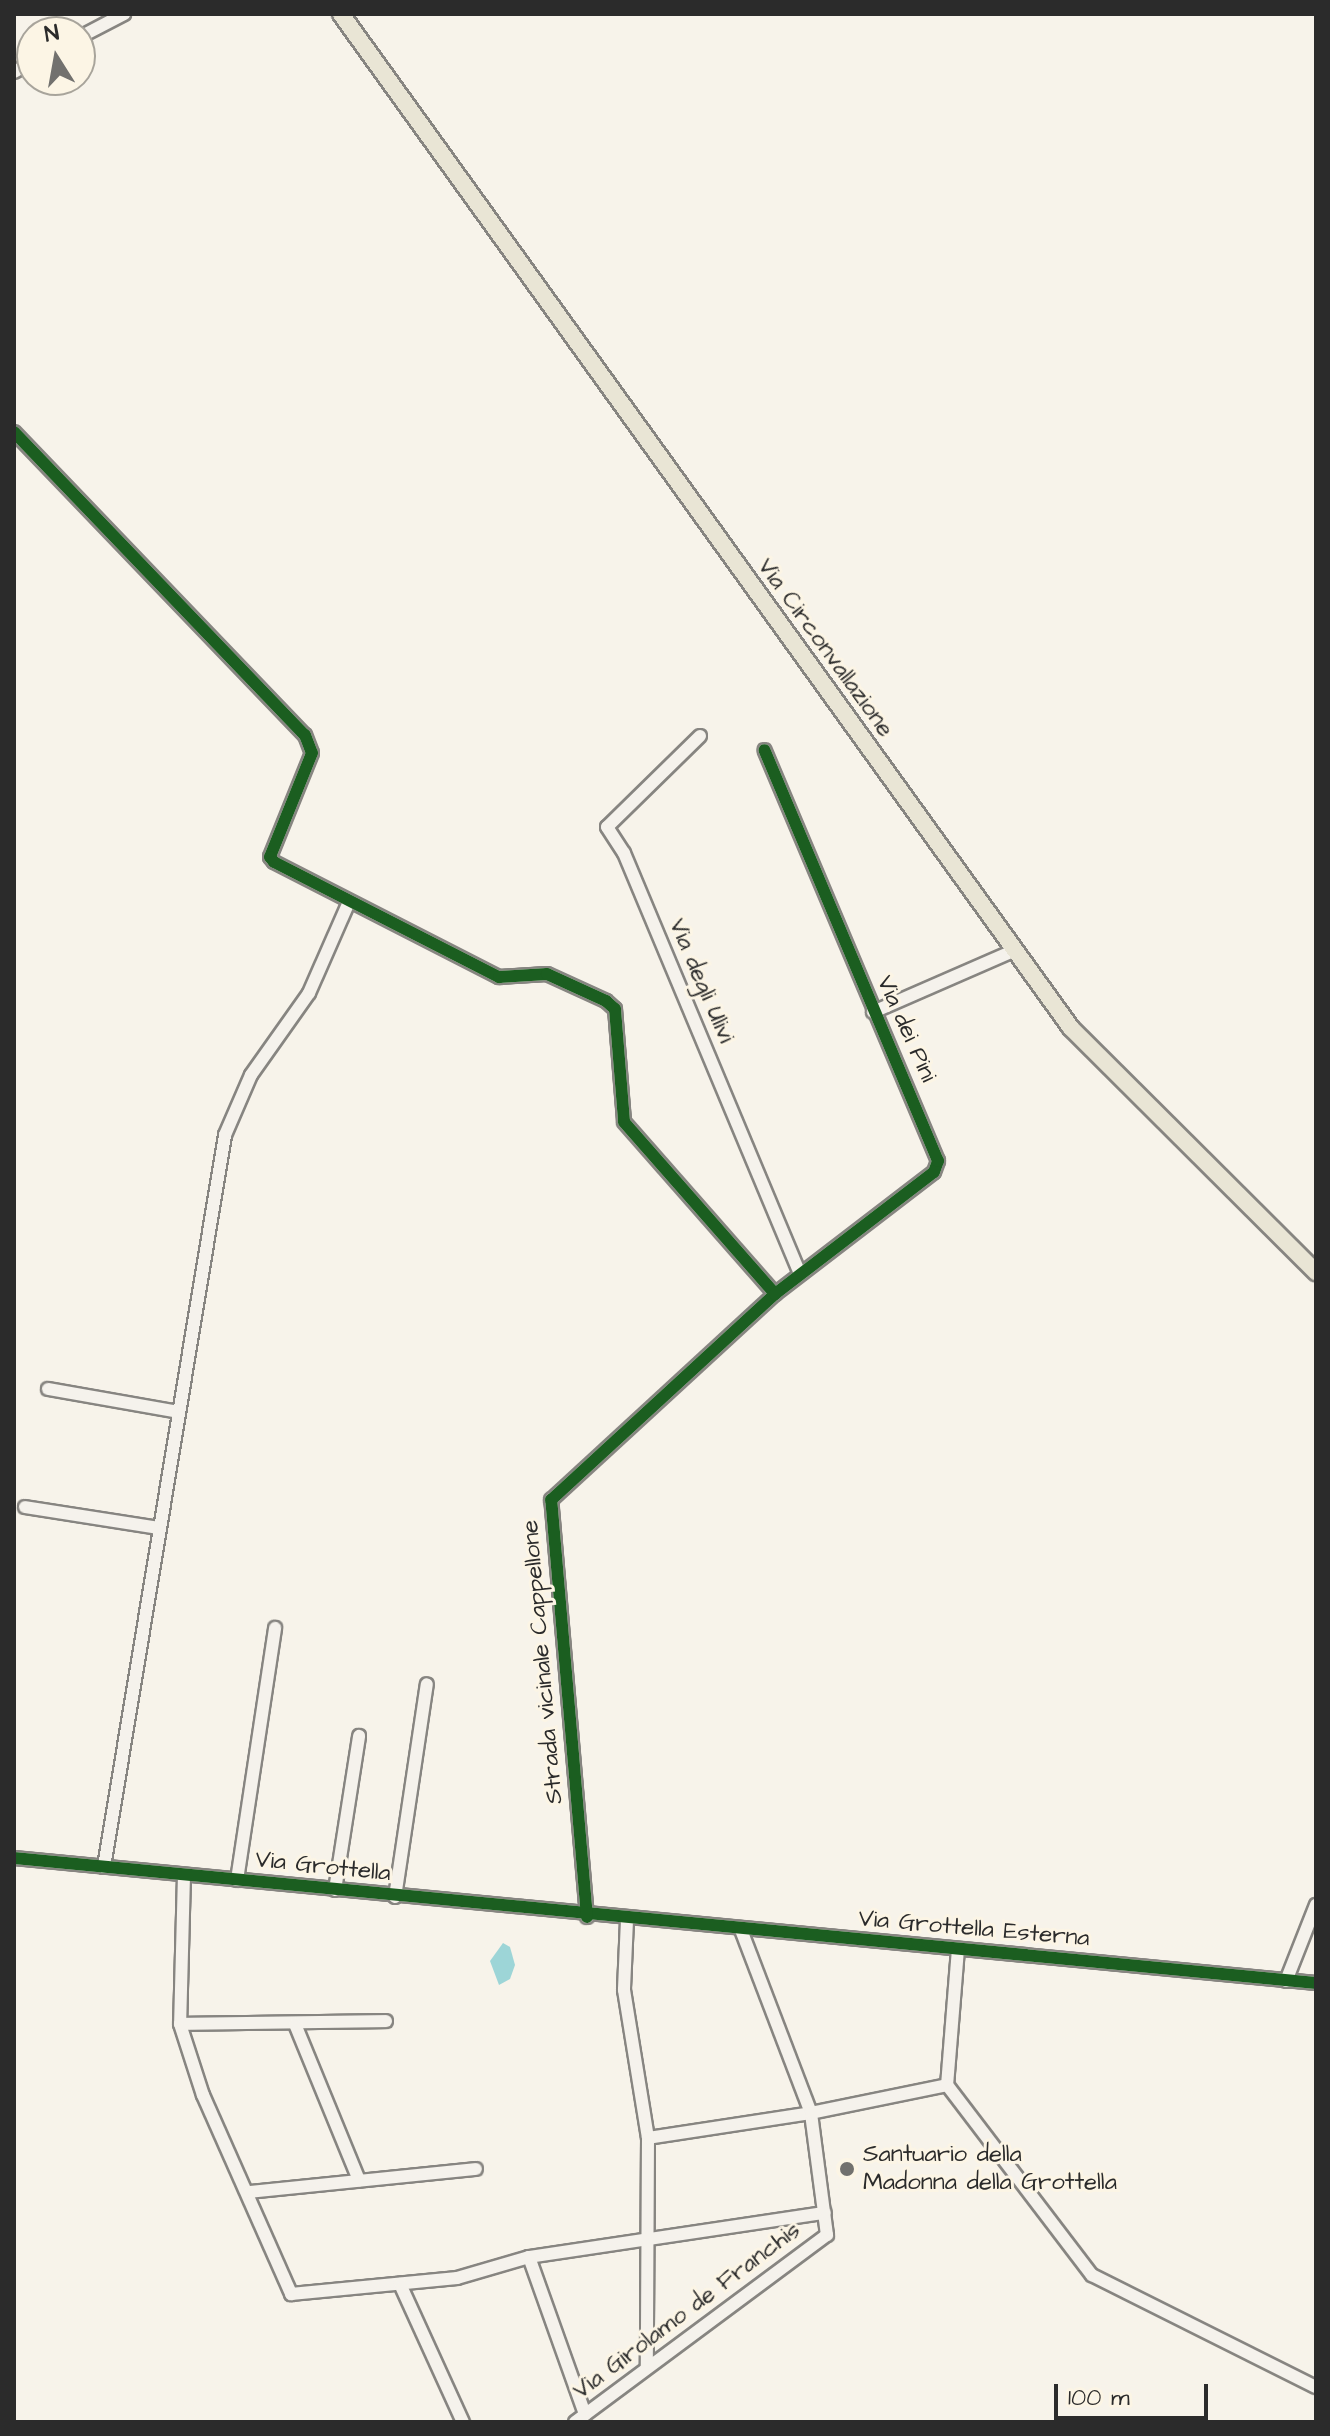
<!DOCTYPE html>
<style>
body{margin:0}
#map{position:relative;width:1330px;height:2436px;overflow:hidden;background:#f7f3ea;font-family:"Architects Daughter",sans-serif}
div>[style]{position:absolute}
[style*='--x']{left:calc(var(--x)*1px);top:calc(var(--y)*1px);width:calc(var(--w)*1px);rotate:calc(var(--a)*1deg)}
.water>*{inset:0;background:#9dd5d7}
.roads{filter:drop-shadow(2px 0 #878581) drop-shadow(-2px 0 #878581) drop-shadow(0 2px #878581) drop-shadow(0 -2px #878581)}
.minor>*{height:12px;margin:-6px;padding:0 6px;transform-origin:6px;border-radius:6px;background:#f5f2ec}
.major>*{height:16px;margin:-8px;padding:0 8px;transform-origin:8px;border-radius:8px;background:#e9e5d5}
.cycleway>*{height:12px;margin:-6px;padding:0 6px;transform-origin:6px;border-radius:6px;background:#1b5e20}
.dots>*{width:22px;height:22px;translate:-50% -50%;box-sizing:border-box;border:4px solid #fcf5e5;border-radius:50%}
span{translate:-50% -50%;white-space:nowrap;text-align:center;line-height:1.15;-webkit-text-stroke:6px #fcf5e5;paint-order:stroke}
.street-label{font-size:24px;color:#2b2b2b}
.poi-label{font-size:24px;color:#2b2b2b}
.left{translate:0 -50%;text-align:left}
.frame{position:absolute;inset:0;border:16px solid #2b2b2b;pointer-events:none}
.north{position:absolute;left:16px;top:16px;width:80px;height:80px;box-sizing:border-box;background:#fcf5e5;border:2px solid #a8a49b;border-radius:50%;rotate:349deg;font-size:22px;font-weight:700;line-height:32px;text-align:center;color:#2b2b2b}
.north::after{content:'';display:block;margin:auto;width:28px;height:36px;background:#72716e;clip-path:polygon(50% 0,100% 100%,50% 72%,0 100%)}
.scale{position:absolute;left:1054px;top:2384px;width:154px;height:36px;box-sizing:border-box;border:4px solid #2b2b2b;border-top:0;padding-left:10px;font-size:24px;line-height:28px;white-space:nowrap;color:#2b2b2b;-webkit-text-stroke:6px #fcf5e5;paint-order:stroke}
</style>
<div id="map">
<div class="water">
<i style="clip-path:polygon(503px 1943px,510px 1947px,515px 1965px,510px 1979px,499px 1985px,490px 1961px)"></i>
</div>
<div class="roads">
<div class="minor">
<i style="--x:80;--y:37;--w:50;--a:-27.6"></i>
<i style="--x:14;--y:72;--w:21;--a:-29"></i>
<i style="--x:14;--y:432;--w:420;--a:46.2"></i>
<i style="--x:305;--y:735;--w:19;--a:69"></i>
<i style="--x:312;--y:753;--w:112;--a:112"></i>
<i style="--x:270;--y:857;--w:6;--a:51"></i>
<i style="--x:274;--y:862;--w:253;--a:27.1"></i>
<i style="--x:499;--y:977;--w:48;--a:-3.6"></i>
<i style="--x:547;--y:974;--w:65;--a:24.6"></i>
<i style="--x:606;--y:1001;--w:12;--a:42"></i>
<i style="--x:615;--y:1009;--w:113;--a:85.4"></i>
<i style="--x:624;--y:1122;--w:229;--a:48.7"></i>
<i style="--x:700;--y:736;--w:130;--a:135.6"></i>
<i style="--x:607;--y:827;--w:31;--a:57"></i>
<i style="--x:624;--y:853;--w:456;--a:67.3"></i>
<i style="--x:873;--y:1012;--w:153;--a:-23.5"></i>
<i style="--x:48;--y:1389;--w:132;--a:10"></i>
<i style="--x:25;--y:1507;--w:136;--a:8.9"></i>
<i style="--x:14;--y:1858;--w:1308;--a:5.48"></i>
<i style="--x:104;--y:1867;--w:742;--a:-80.61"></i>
<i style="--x:225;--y:1135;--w:65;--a:-66.6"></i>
<i style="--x:251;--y:1075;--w:100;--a:-54.7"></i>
<i style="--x:309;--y:993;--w:99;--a:-66.3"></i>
<i style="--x:184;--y:1875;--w:149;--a:91.5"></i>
<i style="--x:180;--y:2024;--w:75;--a:72.1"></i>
<i style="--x:203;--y:2095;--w:218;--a:66.1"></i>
<i style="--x:291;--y:2294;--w:167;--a:-5.5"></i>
<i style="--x:457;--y:2278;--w:75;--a:-16.3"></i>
<i style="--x:529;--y:2257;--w:299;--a:-8.5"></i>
<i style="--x:237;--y:1880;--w:255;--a:-81.4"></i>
<i style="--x:335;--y:1890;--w:156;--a:-81.1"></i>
<i style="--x:395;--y:1897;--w:215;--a:-81.5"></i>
<i style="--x:587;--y:1917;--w:419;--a:-94.9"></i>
<i style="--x:551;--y:1500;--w:304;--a:-42.6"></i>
<i style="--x:775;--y:1294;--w:200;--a:-37.5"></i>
<i style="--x:934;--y:1172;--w:12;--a:-70"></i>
<i style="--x:938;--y:1161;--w:446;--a:-112.9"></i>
<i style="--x:627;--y:1920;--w:70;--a:92.5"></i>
<i style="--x:624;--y:1990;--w:150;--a:80.8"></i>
<i style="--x:648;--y:2138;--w:228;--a:90.3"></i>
<i style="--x:958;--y:1949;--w:136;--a:94.6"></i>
<i style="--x:947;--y:2085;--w:239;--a:52.7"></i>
<i style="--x:1092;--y:2275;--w:250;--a:26.6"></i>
<i style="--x:1286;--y:1981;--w:82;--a:-68.5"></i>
<i style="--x:180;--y:2024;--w:206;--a:-0.8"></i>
<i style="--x:295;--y:2024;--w:169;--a:67.7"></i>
<i style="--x:648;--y:2138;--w:165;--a:-8.7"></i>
<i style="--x:811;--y:2113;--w:196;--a:-110.9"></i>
<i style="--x:249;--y:2192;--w:228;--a:-5.8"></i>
<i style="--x:529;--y:2257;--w:167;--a:70.4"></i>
<i style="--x:400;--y:2284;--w:152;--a:65.5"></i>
<i style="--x:575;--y:2422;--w:314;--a:-36.6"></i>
<i style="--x:827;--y:2235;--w:123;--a:-97.5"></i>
<i style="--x:811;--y:2113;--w:139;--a:-11.6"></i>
</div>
<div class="major">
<i style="--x:341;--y:14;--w:1249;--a:54.25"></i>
<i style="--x:1071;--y:1028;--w:346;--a:44.9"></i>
</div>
</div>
<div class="cycleway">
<i style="--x:14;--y:432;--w:420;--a:46.2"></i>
<i style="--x:305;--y:735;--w:19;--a:69"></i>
<i style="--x:312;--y:753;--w:112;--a:112"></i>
<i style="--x:270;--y:857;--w:6;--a:51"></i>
<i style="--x:274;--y:862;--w:253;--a:27.1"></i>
<i style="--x:499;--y:977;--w:48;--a:-3.6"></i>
<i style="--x:547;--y:974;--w:65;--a:24.6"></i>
<i style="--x:606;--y:1001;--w:12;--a:42"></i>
<i style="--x:615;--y:1009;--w:113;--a:85.4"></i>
<i style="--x:624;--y:1122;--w:229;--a:48.7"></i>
<i style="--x:14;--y:1858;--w:1308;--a:5.48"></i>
<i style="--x:587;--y:1917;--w:419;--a:-94.9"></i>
<i style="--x:551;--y:1500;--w:304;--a:-42.6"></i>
<i style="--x:775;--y:1294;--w:200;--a:-37.5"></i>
<i style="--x:934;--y:1172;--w:12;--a:-70"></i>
<i style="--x:938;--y:1161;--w:446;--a:-112.9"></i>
</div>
<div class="dots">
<i style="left:847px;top:2169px;background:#72716e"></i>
</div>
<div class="street-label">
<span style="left:825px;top:648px;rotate:54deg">Via Circonvallazione</span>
<span style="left:701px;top:981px;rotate:67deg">Via degli Ulivi</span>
<span style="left:906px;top:1029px;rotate:66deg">Via dei Pini</span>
<span style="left:543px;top:1662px;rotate:-95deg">Strada vicinale Cappellone</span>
<span style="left:323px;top:1867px;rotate:6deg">Via Grottella</span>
<span style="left:974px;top:1929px;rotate:5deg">Via Grottella Esterna</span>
<span style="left:687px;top:2311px;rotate:-37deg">Via Girolamo de Franchis</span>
</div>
<div class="poi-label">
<span class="left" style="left:863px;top:2169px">Santuario della<br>Madonna della Grottella</span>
</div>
<div class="frame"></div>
<div class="north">N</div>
<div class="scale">100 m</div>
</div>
